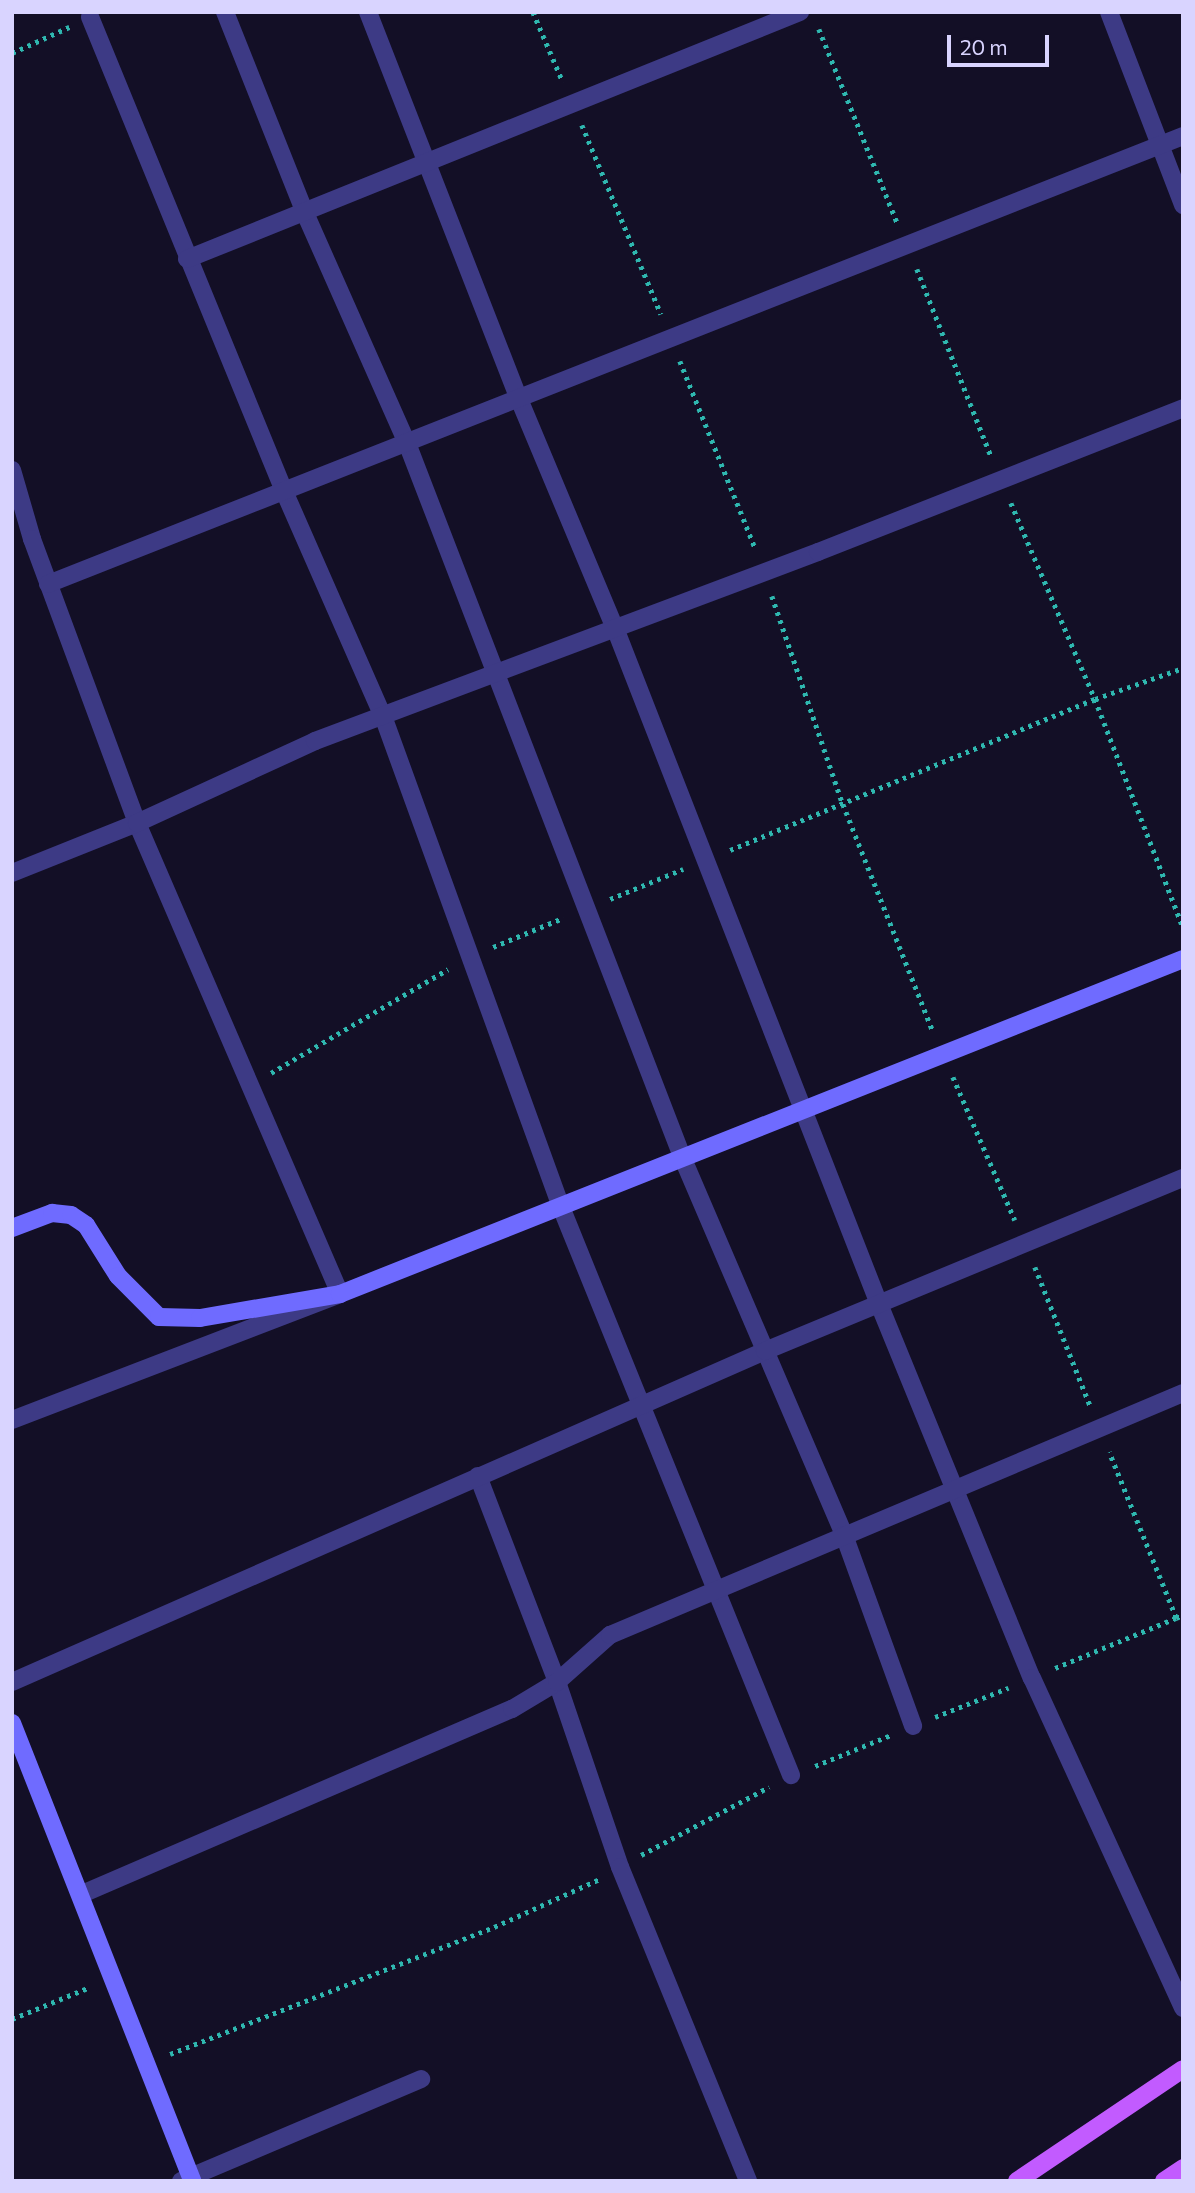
<!DOCTYPE html>
<style>
body{margin:0}
#map{position:relative;width:1195px;height:2193px;overflow:hidden;background:#130f26;font-family:Commissioner,sans-serif}
div>[style]{position:absolute}
[style*='--x']{left:calc(var(--x)*1px);top:calc(var(--y)*1px);width:calc(var(--w)*1px);rotate:calc(var(--a)*1deg)}
.path>*{height:4.5px;margin-top:-2.25px;transform-origin:0;background:repeating-linear-gradient(90deg,#2fb8b0 0 3.5px,transparent 0 8.5px)}
.street>*{height:18px;margin:-9px;padding:0 9px;transform-origin:9px;border-radius:9px;background:#3d3a85}
.secondary>*{height:18px;margin:-9px;padding:0 9px;transform-origin:9px;border-radius:9px;background:#6f6bff}
.primary>*{height:18px;margin:-9px;padding:0 9px;transform-origin:9px;border-radius:9px;background:#c25bff}
span{translate:-50% -50%;white-space:nowrap;text-align:center;line-height:1.15;-webkit-text-stroke:5px #130f26;paint-order:stroke}
.frame{position:absolute;inset:0;border:14px solid #d9d4ff;pointer-events:none}
.scale{position:absolute;left:947px;top:35px;width:102px;height:32px;box-sizing:border-box;border:4px solid #d9d4ff;border-top:0;padding-left:9px;font-size:21px;line-height:24px;white-space:nowrap;color:#d9d4ff;-webkit-text-stroke:5px #130f26;paint-order:stroke}
</style>
<div id="map">
<div class="path">
<i style="--x:533;--y:12;--w:76;--a:66.8"></i>
<i style="--x:819;--y:29;--w:208;--a:68"></i>
<i style="--x:12;--y:53;--w:63;--a:-24.5"></i>
<i style="--x:582;--y:125;--w:205;--a:67.3"></i>
<i style="--x:917;--y:269;--w:201;--a:68.4"></i>
<i style="--x:680;--y:361;--w:201;--a:68.1"></i>
<i style="--x:1011;--y:503;--w:213;--a:66.8"></i>
<i style="--x:1095;--y:699;--w:244;--a:68.9"></i>
<i style="--x:772;--y:596;--w:220;--a:71.2"></i>
<i style="--x:843;--y:804;--w:244;--a:68.4"></i>
<i style="--x:730;--y:850;--w:395;--a:-22.5"></i>
<i style="--x:1095;--y:699;--w:93;--a:-19.4"></i>
<i style="--x:610;--y:899;--w:79;--a:-22.3"></i>
<i style="--x:493;--y:947;--w:76;--a:-22.5"></i>
<i style="--x:271;--y:1073;--w:205;--a:-30.4"></i>
<i style="--x:953;--y:1077;--w:156;--a:66.6"></i>
<i style="--x:1035;--y:1267;--w:149;--a:68.3"></i>
<i style="--x:1176;--y:1618;--w:8;--a:-23"></i>
<i style="--x:1055;--y:1668;--w:131;--a:-22.5"></i>
<i style="--x:1176;--y:1618;--w:179;--a:-112"></i>
<i style="--x:935;--y:1717;--w:79;--a:-21.7"></i>
<i style="--x:815;--y:1766;--w:82;--a:-22.2"></i>
<i style="--x:641;--y:1855;--w:145;--a:-28"></i>
<i style="--x:12;--y:2019;--w:84;--a:-22.3"></i>
<i style="--x:170;--y:2054;--w:348;--a:-21.4"></i>
<i style="--x:494;--y:1927;--w:116;--a:-24.4"></i>
</div>
<div class="street">
<i style="--x:225;--y:12;--w:216;--a:68.3"></i>
<i style="--x:305;--y:213;--w:252;--a:66.1"></i>
<i style="--x:407;--y:443;--w:767;--a:68.92"></i>
<i style="--x:683;--y:1159;--w:409;--a:66.8"></i>
<i style="--x:844;--y:1535;--w:203;--a:70.1"></i>
<i style="--x:368;--y:12;--w:415;--a:68.7"></i>
<i style="--x:519;--y:399;--w:248;--a:67.3"></i>
<i style="--x:615;--y:628;--w:726;--a:68.67"></i>
<i style="--x:879;--y:1304;--w:404;--a:67.8"></i>
<i style="--x:1032;--y:1678;--w:363;--a:65.4"></i>
<i style="--x:1109;--y:12;--w:207;--a:69"></i>
<i style="--x:90;--y:17;--w:512;--a:67.74"></i>
<i style="--x:284;--y:491;--w:246;--a:66.3"></i>
<i style="--x:383;--y:716;--w:522;--a:70.07"></i>
<i style="--x:561;--y:1207;--w:613;--a:67.96"></i>
<i style="--x:187;--y:259;--w:661;--a:-21.95"></i>
<i style="--x:12;--y:470;--w:72;--a:73.8"></i>
<i style="--x:32;--y:539;--w:303;--a:69.7"></i>
<i style="--x:137;--y:823;--w:513;--a:66.68"></i>
<i style="--x:340;--y:1294;--w:351;--a:159"></i>
<i style="--x:48;--y:584;--w:1220;--a:-21.54"></i>
<i style="--x:12;--y:873;--w:135;--a:-21.8"></i>
<i style="--x:137;--y:823;--w:196;--a:-24.7"></i>
<i style="--x:315;--y:741;--w:537;--a:-20.59"></i>
<i style="--x:818;--y:552;--w:392;--a:-21.5"></i>
<i style="--x:478;--y:1476;--w:221;--a:69"></i>
<i style="--x:557;--y:1682;--w:195;--a:71.2"></i>
<i style="--x:620;--y:1867;--w:339;--a:67.8"></i>
<i style="--x:12;--y:1682;--w:823;--a:-23.73"></i>
<i style="--x:765;--y:1351;--w:452;--a:-22.5"></i>
<i style="--x:82;--y:1894;--w:468;--a:-23.3"></i>
<i style="--x:512;--y:1709;--w:52;--a:-31"></i>
<i style="--x:557;--y:1682;--w:71;--a:-41.6"></i>
<i style="--x:610;--y:1635;--w:622;--a:-22.9"></i>
<i style="--x:181;--y:2181;--w:261;--a:-23"></i>
</div>
<div class="secondary">
<i style="--x:12;--y:1228;--w:43;--a:-20.6"></i>
<i style="--x:52;--y:1213;--w:19;--a:6"></i>
<i style="--x:71;--y:1215;--w:18;--a:34"></i>
<i style="--x:86;--y:1225;--w:60;--a:57.9"></i>
<i style="--x:118;--y:1276;--w:58;--a:45"></i>
<i style="--x:159;--y:1317;--w:41;--a:1.4"></i>
<i style="--x:200;--y:1318;--w:142;--a:-9.7"></i>
<i style="--x:340;--y:1294;--w:907;--a:-21.67"></i>
<i style="--x:12;--y:1723;--w:492;--a:68.5"></i>
</div>
<div class="primary">
<i style="--x:1017;--y:2181;--w:200;--a:-34"></i>
<i style="--x:1164;--y:2181;--w:23;--a:-34"></i>
</div>
<div class="frame"></div>
<div class="scale">20 m</div>
</div>
